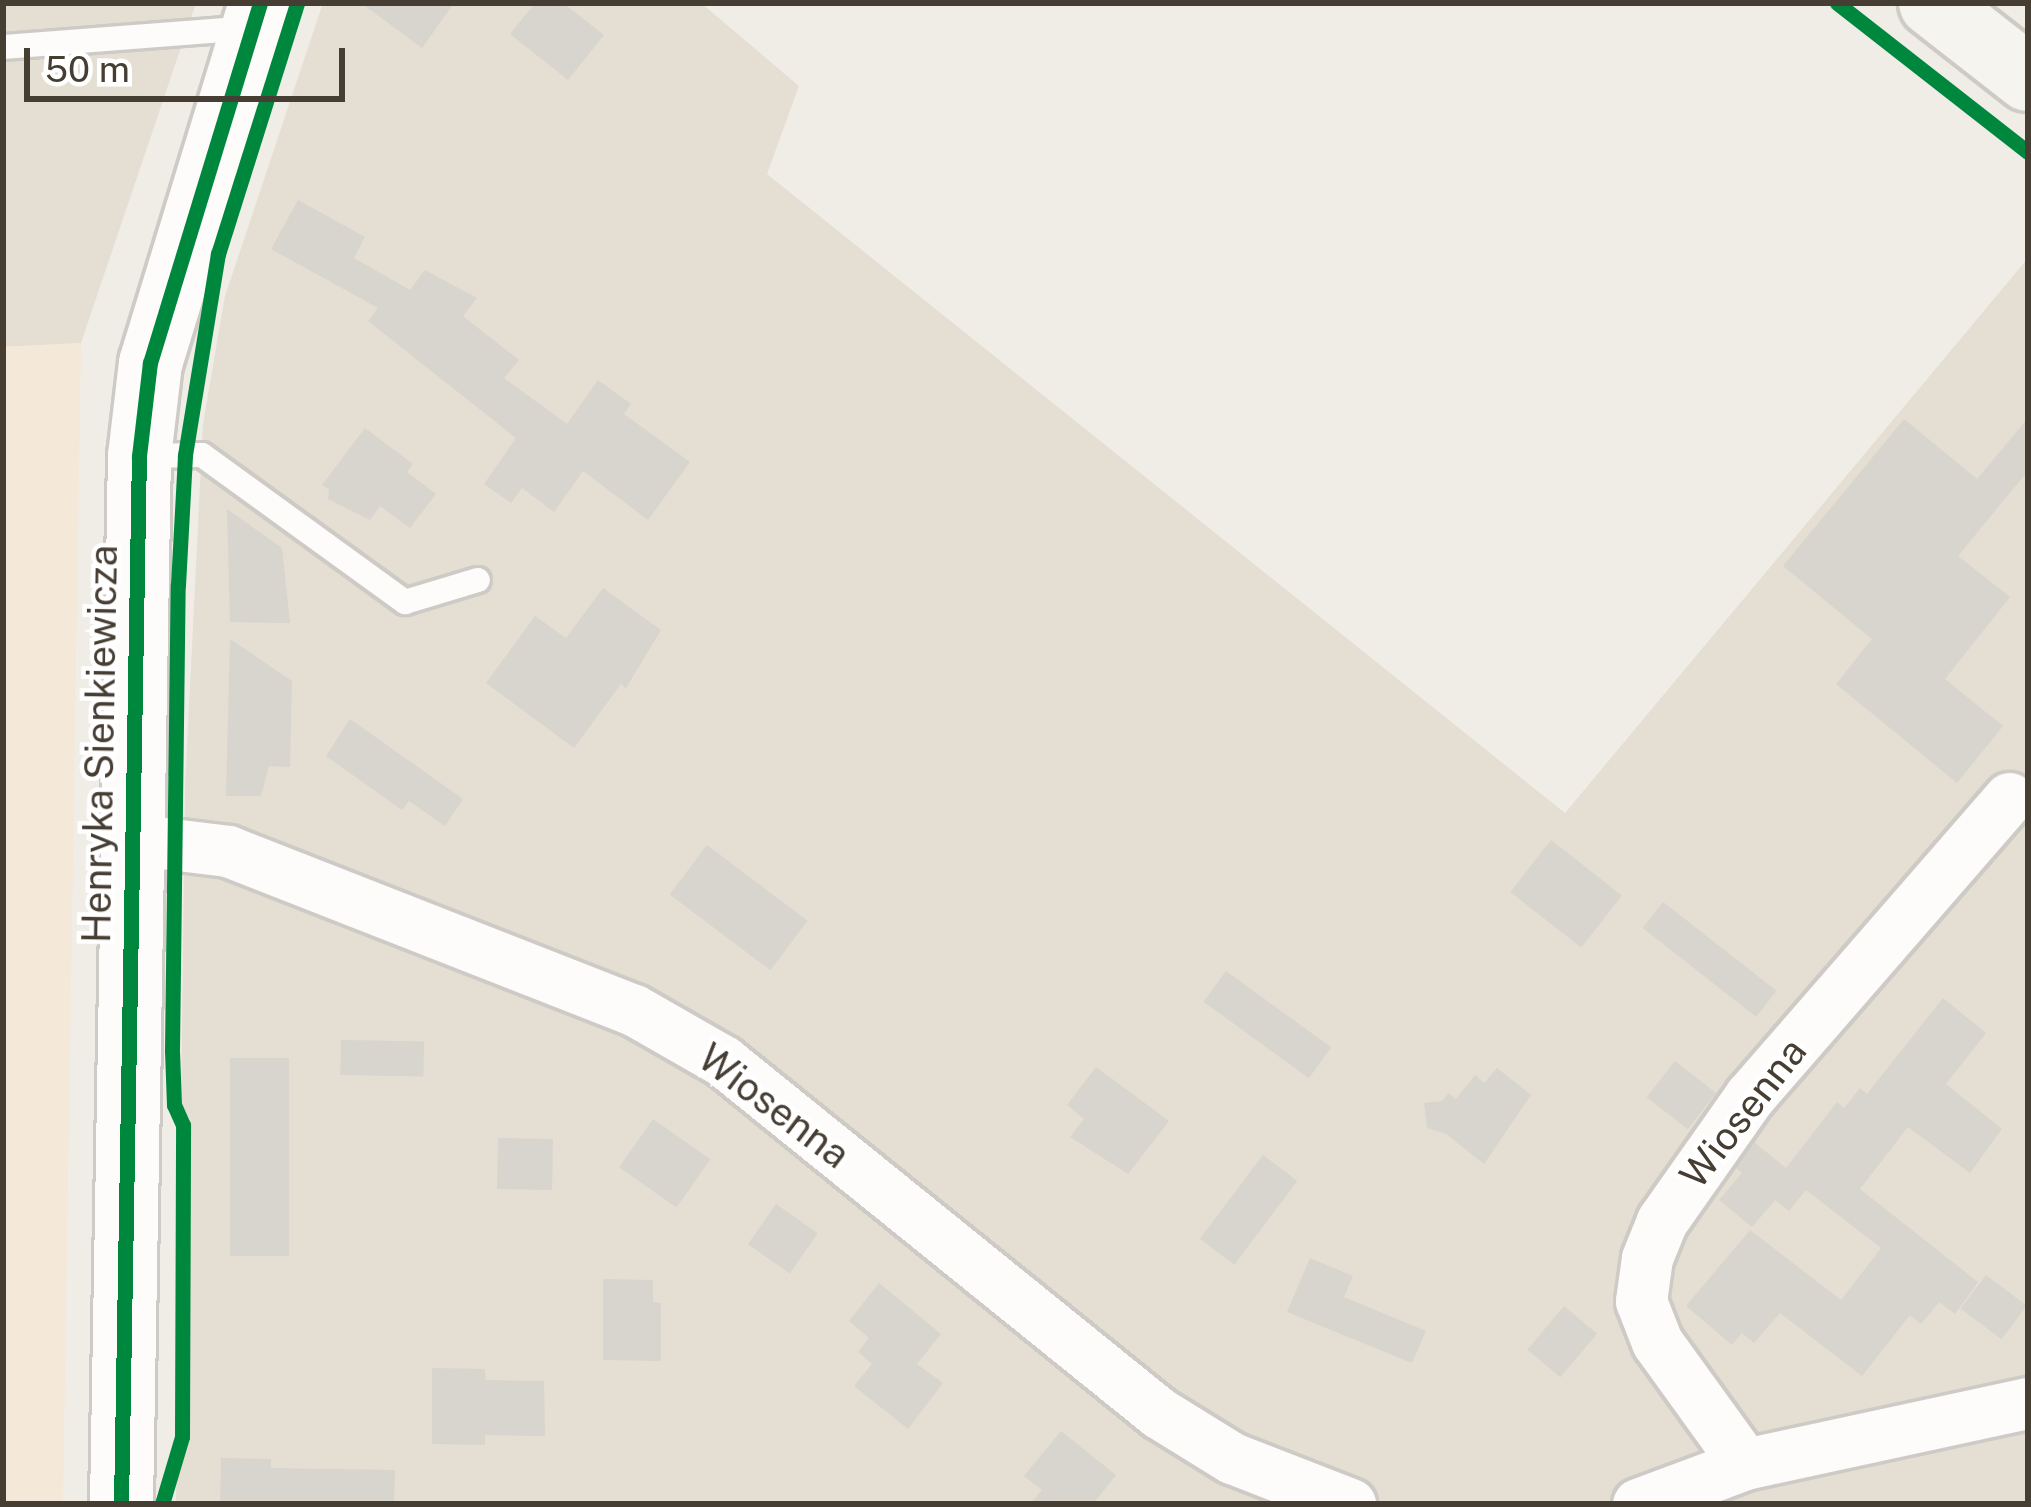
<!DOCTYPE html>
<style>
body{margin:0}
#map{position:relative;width:2031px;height:1507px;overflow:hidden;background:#f0ede7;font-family:"Public Sans",sans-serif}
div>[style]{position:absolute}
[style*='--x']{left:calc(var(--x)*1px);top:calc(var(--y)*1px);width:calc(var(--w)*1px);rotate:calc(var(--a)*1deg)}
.residential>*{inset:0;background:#e5ded3}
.commercial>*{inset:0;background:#f4e8d8}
.building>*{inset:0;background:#d8d4ce;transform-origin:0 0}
.roads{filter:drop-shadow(3px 0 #cecac5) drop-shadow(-3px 0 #cecac5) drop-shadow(0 3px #cecac5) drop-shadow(0 -3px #cecac5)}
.service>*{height:24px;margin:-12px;padding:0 12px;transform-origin:12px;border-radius:12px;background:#fdfcfb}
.minor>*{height:51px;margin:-25.5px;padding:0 25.5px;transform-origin:25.5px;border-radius:25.5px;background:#fdfcfb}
.tertiary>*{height:63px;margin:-31.5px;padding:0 31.5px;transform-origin:31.5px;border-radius:31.5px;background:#fdfcfb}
.secondary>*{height:66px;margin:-33px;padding:0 33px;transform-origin:33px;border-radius:33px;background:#f6f4ee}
.cycleway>*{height:15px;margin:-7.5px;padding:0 7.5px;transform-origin:7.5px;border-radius:7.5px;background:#00873e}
span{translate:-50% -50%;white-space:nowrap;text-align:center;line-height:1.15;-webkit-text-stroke:9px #fff;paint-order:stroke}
.street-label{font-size:39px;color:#463d33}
.frame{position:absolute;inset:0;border:6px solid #463d33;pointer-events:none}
.scale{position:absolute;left:24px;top:48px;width:321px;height:54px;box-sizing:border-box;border:6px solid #463d33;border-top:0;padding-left:15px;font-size:36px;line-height:42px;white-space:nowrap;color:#463d33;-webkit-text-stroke:9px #fff;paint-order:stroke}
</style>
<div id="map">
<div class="residential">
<i style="clip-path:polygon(3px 3px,196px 3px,81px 343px,3px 347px)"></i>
<i style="clip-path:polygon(323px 3px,701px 3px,799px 86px,767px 174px,1565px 813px,2028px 258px,2028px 1504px,176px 1504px,185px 788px,203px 424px,225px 296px)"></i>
</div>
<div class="commercial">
<i style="clip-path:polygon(81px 343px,63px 1504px,3px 1504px,3px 347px)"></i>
</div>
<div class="building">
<i style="clip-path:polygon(361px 3px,454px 3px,422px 48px)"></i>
<i style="clip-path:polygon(535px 3px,563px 3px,604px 35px,568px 80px,510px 34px)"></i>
<i style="clip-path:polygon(298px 200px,365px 237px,354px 258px,410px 290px,425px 270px,477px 298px,463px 316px,519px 360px,504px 378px,567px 424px,598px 380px,631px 404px,624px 414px,690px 462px,648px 520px,583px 471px,554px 512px,522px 488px,511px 503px,484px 484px,516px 438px,368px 321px,378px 308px,271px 249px)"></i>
<i style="clip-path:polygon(2028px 418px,2028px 471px,1958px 556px,2010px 597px,1945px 679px,2003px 726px,1957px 783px,1836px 684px,1872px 639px,1783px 566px,1904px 419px,1977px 479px)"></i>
<i style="clip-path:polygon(365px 428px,413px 464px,407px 472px,436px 494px,410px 528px,380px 506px,370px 520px,328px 499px,329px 489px,322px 485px)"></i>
<i style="clip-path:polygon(227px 509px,282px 548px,290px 623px,230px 622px)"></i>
<i style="clip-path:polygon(603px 588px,661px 630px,626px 688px,621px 684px,574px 748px,486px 683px,535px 616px,566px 638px)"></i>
<i style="clip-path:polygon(230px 639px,292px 681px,290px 767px,269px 766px,261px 796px,226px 796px)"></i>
<i style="clip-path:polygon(350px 719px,463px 799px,445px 826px,409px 801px,402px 810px,326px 756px)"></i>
<i style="left:1551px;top:840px;width:90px;height:66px;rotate:38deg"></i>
<i style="left:707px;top:845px;width:126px;height:62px;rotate:37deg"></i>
<i style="left:1663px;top:902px;width:144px;height:33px;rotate:38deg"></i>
<i style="left:1226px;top:971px;width:130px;height:38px;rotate:36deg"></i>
<i style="clip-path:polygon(1943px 998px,1986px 1033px,1946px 1084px,2002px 1129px,1970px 1173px,1908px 1127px,1860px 1189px,1978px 1282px,1955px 1314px,1939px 1302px,1921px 1324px,1910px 1315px,1862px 1376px,1780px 1313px,1754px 1343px,1742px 1333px,1732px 1345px,1686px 1306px,1750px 1230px,1841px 1300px,1881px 1248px,1806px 1190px,1789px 1211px,1775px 1200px,1752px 1227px,1719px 1200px,1742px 1173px,1736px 1168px,1754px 1142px,1786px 1168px,1837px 1102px,1844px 1108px,1860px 1088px,1867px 1094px)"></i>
<i style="left:341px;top:1040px;width:83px;height:35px;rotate:1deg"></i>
<i style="left:230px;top:1058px;width:59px;height:198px"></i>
<i style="left:1675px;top:1061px;width:52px;height:46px;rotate:38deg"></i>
<i style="clip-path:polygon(1096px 1067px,1169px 1121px,1128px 1174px,1070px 1137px,1084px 1119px,1067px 1105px)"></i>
<i style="clip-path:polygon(1497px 1068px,1531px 1095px,1484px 1164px,1446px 1134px,1427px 1128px,1424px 1103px,1442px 1101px,1449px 1093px,1456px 1099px,1475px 1075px,1484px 1083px)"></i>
<i style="left:653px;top:1119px;width:70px;height:59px;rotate:35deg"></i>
<i style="left:498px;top:1138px;width:55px;height:51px;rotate:1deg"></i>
<i style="left:1263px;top:1155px;width:43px;height:105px;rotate:37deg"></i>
<i style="left:776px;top:1204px;width:51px;height:49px;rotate:35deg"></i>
<i style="clip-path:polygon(1310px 1258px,1353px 1276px,1344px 1297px,1426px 1331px,1412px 1363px,1287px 1312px)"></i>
<i style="left:1986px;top:1275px;width:51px;height:42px;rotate:37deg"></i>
<i style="clip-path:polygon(603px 1279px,653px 1280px,653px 1302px,661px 1303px,661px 1361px,603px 1360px)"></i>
<i style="clip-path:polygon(879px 1283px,941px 1334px,917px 1364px,943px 1383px,908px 1429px,854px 1386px,872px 1364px,858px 1352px,869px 1338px,849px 1321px)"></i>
<i style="left:1564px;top:1306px;width:43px;height:57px;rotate:40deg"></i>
<i style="clip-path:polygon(432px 1368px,485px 1369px,486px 1380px,544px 1381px,545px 1436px,485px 1435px,485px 1445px,432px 1444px)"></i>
<i style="clip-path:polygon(1061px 1431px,1116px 1475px,1093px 1504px,1030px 1504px,1042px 1490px,1024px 1476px)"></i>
<i style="clip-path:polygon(221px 1458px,271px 1459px,271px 1468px,395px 1470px,394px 1504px,220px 1504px)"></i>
</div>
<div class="roads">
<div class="service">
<i style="--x:3;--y:47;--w:250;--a:-4.4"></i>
<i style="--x:141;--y:456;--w:61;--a:-0.9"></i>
<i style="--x:202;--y:455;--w:251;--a:35.9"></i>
<i style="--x:405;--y:602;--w:76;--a:-16.8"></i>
</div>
<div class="minor">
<i style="--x:130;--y:839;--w:99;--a:7"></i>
<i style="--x:228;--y:851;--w:436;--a:21.4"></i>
<i style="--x:634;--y:1010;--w:103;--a:29.8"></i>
<i style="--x:723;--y:1061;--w:560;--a:38.92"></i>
<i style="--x:1159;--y:1413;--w:86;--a:31.7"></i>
<i style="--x:1232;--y:1458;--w:127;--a:21.3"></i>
<i style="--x:1745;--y:1464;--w:150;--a:-125.8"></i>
<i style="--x:1657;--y:1342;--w:44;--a:-111.3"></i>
<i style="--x:1641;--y:1301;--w:43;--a:-82.1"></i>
<i style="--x:1647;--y:1258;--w:40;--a:-68"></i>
<i style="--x:1662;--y:1221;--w:153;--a:-54.9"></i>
<i style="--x:1750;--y:1096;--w:395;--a:-49"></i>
<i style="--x:1638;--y:1504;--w:114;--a:-20.5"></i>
<i style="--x:1745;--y:1464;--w:289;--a:-12.2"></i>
</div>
<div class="tertiary">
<i style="--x:121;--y:1504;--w:1048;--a:-89.02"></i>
<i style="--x:139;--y:456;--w:94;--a:-83.3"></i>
<i style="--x:150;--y:363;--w:376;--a:-73"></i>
</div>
<div class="secondary">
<i style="--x:1932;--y:3;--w:122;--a:38"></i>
</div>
</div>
<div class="cycleway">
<i style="--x:1837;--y:3;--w:242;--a:38"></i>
<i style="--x:121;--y:1504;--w:1048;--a:-89.02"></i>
<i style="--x:139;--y:456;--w:94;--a:-83.3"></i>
<i style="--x:150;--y:363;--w:376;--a:-73"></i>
<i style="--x:162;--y:1504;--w:70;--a:-73.4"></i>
<i style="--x:182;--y:1437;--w:312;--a:-89.8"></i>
<i style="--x:183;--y:1125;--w:22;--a:-114"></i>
<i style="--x:174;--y:1105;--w:54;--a:-92.1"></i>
<i style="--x:172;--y:1051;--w:466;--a:-89.3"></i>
<i style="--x:178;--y:585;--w:130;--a:-86.9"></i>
<i style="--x:185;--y:455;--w:204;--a:-80.7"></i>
<i style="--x:218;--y:254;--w:263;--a:-72.5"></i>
</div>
<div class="street-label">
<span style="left:100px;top:744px;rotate:-89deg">Henryka Sienkiewicza</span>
<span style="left:774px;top:1106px;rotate:37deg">Wiosenna</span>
<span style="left:1743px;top:1113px;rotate:-52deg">Wiosenna</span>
</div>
<div class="frame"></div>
<div class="scale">50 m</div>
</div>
